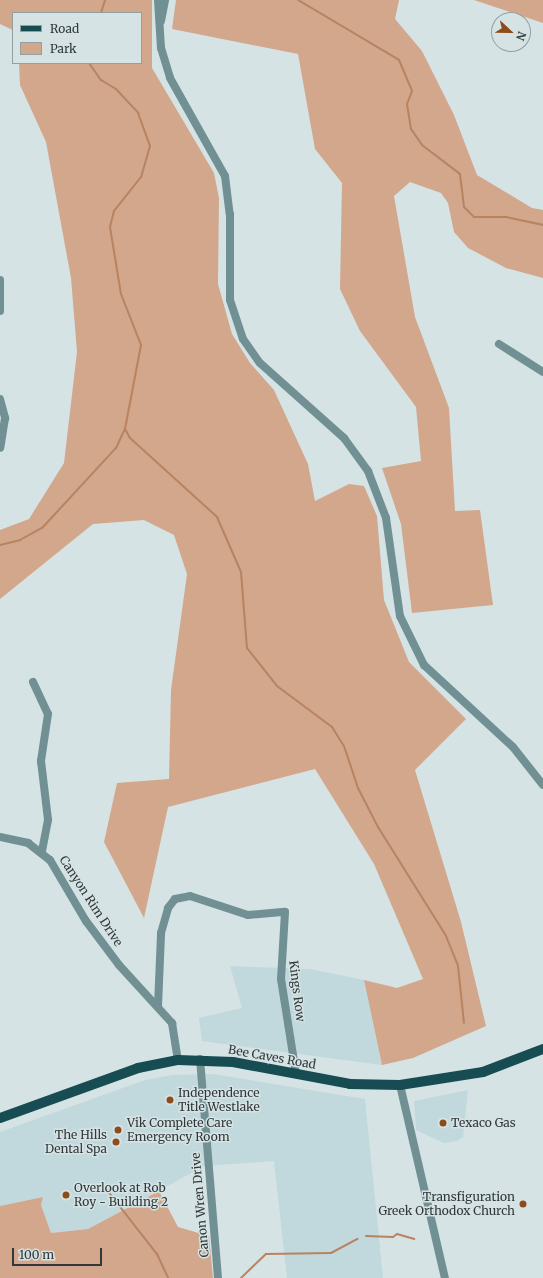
<!DOCTYPE html>
<style>
body{margin:0}
#map{position:relative;width:543px;height:1278px;overflow:hidden;background:#d5e3e5;font-family:Merriweather,serif}
div>[style]{position:absolute}
[style*='--x']{left:calc(var(--x)*1px);top:calc(var(--y)*1px);width:calc(var(--w)*1px);rotate:calc(var(--a)*1deg)}
.built>*{inset:0;background:#c1d9dc}
.green>*{inset:0;background:#d2a78c}
.stream>*{height:2px;margin:-1px;padding:0 1px;transform-origin:1px;border-radius:1px;background:#b88361}
.minor>*{height:8px;margin:-4px;padding:0 4px;transform-origin:4px;border-radius:4px;background:#709094}
.major>*{height:10px;margin:-5px;padding:0 5px;transform-origin:5px;border-radius:5px;background:#174c52}
.dots>*{width:11px;height:11px;translate:-50% -50%;box-sizing:border-box;border:2px solid #d5e3e5;border-radius:50%}
span{translate:-50% -50%;white-space:nowrap;text-align:center;line-height:1.15;-webkit-text-stroke:3px #d5e3e5;paint-order:stroke}
.street-label{font-size:12px;color:#323839}
.poi-label{font-size:12px;color:#323839}
.left{translate:0 -50%;text-align:left}
.right{translate:-100% -50%;text-align:right}
.legend{position:absolute;left:12px;top:12px;width:130px;height:52px;box-sizing:border-box;background:#d5e3e5;border:1px solid #949fa0;margin:0;padding:5px 7px;list-style:none;font-size:12px;color:#323839}
.legend li{display:flex;align-items:center;gap:8px;height:20px}
.legend b{width:20px;border:1px solid #949fa0}
.north{position:absolute;left:491px;top:12px;width:40px;height:40px;box-sizing:border-box;background:#d5e3e5;border:1px solid #949fa0;border-radius:50%;rotate:112deg;font-size:11px;font-weight:700;line-height:16px;text-align:center;color:#323839}
.north::after{content:'';display:block;margin:auto;width:14px;height:18px;background:#8e4c1a;clip-path:polygon(50% 0,100% 100%,50% 72%,0 100%)}
.scale{position:absolute;left:12px;top:1248px;width:90px;height:18px;box-sizing:border-box;border:2px solid #323839;border-top:0;padding-left:5px;font-size:12px;line-height:14px;white-space:nowrap;color:#323839;-webkit-text-stroke:3px #d5e3e5;paint-order:stroke}
</style>
<div id="map">
<div class="built">
<i style="clip-path:polygon(230px 966px,310px 969px,364px 980px,382px 1065px,202px 1041px,199px 1018px,242px 1008px)"></i>
<i style="clip-path:polygon(213px 1074px,365px 1099px,383px 1278px,287px 1278px,274px 1161px,204px 1166px,88px 1229px,51px 1233px,41px 1205px,43px 1197px,0 1206px,0 1132px,145px 1080px,172px 1075px)"></i>
<i style="clip-path:polygon(468px 1090px,463px 1137px,457px 1141px,444px 1143px,416px 1130px,414px 1101px)"></i>
</div>
<div class="green">
<i style="clip-path:polygon(0 0,152px 0,152px 68px,214px 173px,219px 198px,218px 284px,232px 334px,250px 363px,274px 390px,308px 464px,315px 501px,349px 484px,364px 486px,377px 516px,384px 600px,409px 662px,466px 719px,415px 770px,461px 922px,486px 1026px,413px 1058px,382px 1065px,364px 980px,397px 988px,423px 979px,374px 864px,315px 769px,168px 807px,144px 918px,104px 842px,117px 783px,169px 779px,171px 690px,187px 574px,174px 535px,144px 520px,93px 524px,0 599px,0 530px,29px 519px,64px 463px,77px 352px,71px 278px,46px 142px,20px 85px,19px 63px,141px 63px,141px 13px,13px 13px,13px 30px,0 24px)"></i>
<i style="clip-path:polygon(176px 0,399px 0,395px 19px,422px 51px,454px 115px,477px 175px,532px 208px,543px 210px,543px 278px,506px 268px,468px 248px,454px 232px,448px 203px,441px 193px,410px 182px,394px 196px,415px 317px,449px 408px,455px 511px,480px 510px,493px 605px,412px 613px,401px 524px,382px 468px,421px 461px,416px 407px,360px 331px,340px 289px,342px 183px,315px 149px,298px 54px,172px 29px)"></i>
<i style="clip-path:polygon(474px 0,543px 0,543px 23px)"></i>
<i style="clip-path:polygon(159px 1191px,178px 1227px,209px 1236px,213px 1278px,0 1278px,0 1206px,43px 1197px,41px 1205px,51px 1233px,88px 1229px)"></i>
</div>
<div class="stream">
<i style="--x:298;--y:0;--w:117;--a:30.7"></i>
<i style="--x:399;--y:60;--w:34;--a:67"></i>
<i style="--x:412;--y:91;--w:14;--a:111"></i>
<i style="--x:407;--y:104;--w:25;--a:81"></i>
<i style="--x:411;--y:129;--w:19;--a:55"></i>
<i style="--x:422;--y:145;--w:48;--a:37.3"></i>
<i style="--x:460;--y:174;--w:33;--a:83"></i>
<i style="--x:464;--y:207;--w:14;--a:45"></i>
<i style="--x:474;--y:217;--w:32;--a:0"></i>
<i style="--x:506;--y:217;--w:38;--a:12"></i>
<i style="--x:101;--y:13;--w:14;--a:-73"></i>
<i style="--x:89;--y:63;--w:21;--a:55"></i>
<i style="--x:101;--y:80;--w:17;--a:31"></i>
<i style="--x:116;--y:89;--w:33;--a:47"></i>
<i style="--x:138;--y:113;--w:35;--a:70"></i>
<i style="--x:150;--y:146;--w:32;--a:106"></i>
<i style="--x:141;--y:177;--w:43;--a:128.5"></i>
<i style="--x:114;--y:211;--w:16;--a:104"></i>
<i style="--x:110;--y:227;--w:68;--a:80.7"></i>
<i style="--x:121;--y:294;--w:55;--a:68.6"></i>
<i style="--x:141;--y:345;--w:86;--a:100.8"></i>
<i style="--x:125;--y:429;--w:10;--a:61"></i>
<i style="--x:130;--y:438;--w:118;--a:42.2"></i>
<i style="--x:217;--y:517;--w:60;--a:66.4"></i>
<i style="--x:241;--y:572;--w:76;--a:85.5"></i>
<i style="--x:247;--y:648;--w:48;--a:51.7"></i>
<i style="--x:277;--y:686;--w:69;--a:36.7"></i>
<i style="--x:332;--y:727;--w:22;--a:58"></i>
<i style="--x:344;--y:746;--w:44;--a:71.6"></i>
<i style="--x:358;--y:788;--w:44;--a:62.9"></i>
<i style="--x:378;--y:827;--w:128;--a:58"></i>
<i style="--x:446;--y:936;--w:32;--a:68"></i>
<i style="--x:458;--y:966;--w:57;--a:84"></i>
<i style="--x:0;--y:545;--w:21;--a:-14"></i>
<i style="--x:20;--y:540;--w:26;--a:-29"></i>
<i style="--x:43;--y:527;--w:108;--a:-47.3"></i>
<i style="--x:116;--y:448;--w:21;--a:-65"></i>
<i style="--x:103;--y:1185;--w:88;--a:52"></i>
<i style="--x:157;--y:1254;--w:26;--a:65"></i>
<i style="--x:366;--y:1236;--w:27;--a:2"></i>
<i style="--x:393;--y:1237;--w:5;--a:-37"></i>
<i style="--x:397;--y:1234;--w:18;--a:16"></i>
<i style="--x:241;--y:1278;--w:35;--a:-44"></i>
<i style="--x:266;--y:1254;--w:65;--a:-0.9"></i>
<i style="--x:331;--y:1253;--w:30;--a:-28"></i>
</div>
<div class="minor">
<i style="--x:158;--y:0;--w:48;--a:86.4"></i>
<i style="--x:161;--y:48;--w:31;--a:73"></i>
<i style="--x:170;--y:78;--w:112;--a:60.7"></i>
<i style="--x:225;--y:176;--w:38;--a:83"></i>
<i style="--x:230;--y:214;--w:86;--a:90"></i>
<i style="--x:230;--y:300;--w:41;--a:71.6"></i>
<i style="--x:243;--y:339;--w:29;--a:55"></i>
<i style="--x:260;--y:363;--w:113;--a:41.8"></i>
<i style="--x:344;--y:438;--w:41;--a:54"></i>
<i style="--x:368;--y:471;--w:50;--a:69"></i>
<i style="--x:386;--y:518;--w:99;--a:81.9"></i>
<i style="--x:400;--y:616;--w:55;--a:63.9"></i>
<i style="--x:424;--y:665;--w:121;--a:42.7"></i>
<i style="--x:513;--y:747;--w:48;--a:51.7"></i>
<i style="--x:161;--y:21;--w:21;--a:-79"></i>
<i style="--x:0;--y:280;--w:31;--a:90"></i>
<i style="--x:499;--y:344;--w:52;--a:32.5"></i>
<i style="--x:0;--y:399;--w:20;--a:75"></i>
<i style="--x:5;--y:418;--w:30;--a:99"></i>
<i style="--x:33;--y:682;--w:35;--a:65"></i>
<i style="--x:48;--y:714;--w:48;--a:98.5"></i>
<i style="--x:41;--y:761;--w:59;--a:83.2"></i>
<i style="--x:48;--y:820;--w:33;--a:101"></i>
<i style="--x:0;--y:837;--w:29;--a:12"></i>
<i style="--x:28;--y:843;--w:28;--a:38"></i>
<i style="--x:50;--y:860;--w:71;--a:59.5"></i>
<i style="--x:86;--y:921;--w:55;--a:53.1"></i>
<i style="--x:119;--y:965;--w:79;--a:47.6"></i>
<i style="--x:172;--y:1023;--w:37;--a:81"></i>
<i style="--x:158;--y:1006;--w:73;--a:-87.6"></i>
<i style="--x:161;--y:933;--w:26;--a:-74"></i>
<i style="--x:168;--y:908;--w:11;--a:-52"></i>
<i style="--x:175;--y:899;--w:15;--a:-11"></i>
<i style="--x:190;--y:896;--w:61;--a:18.1"></i>
<i style="--x:248;--y:915;--w:37;--a:-5"></i>
<i style="--x:285;--y:912;--w:67;--a:93.4"></i>
<i style="--x:281;--y:979;--w:96;--a:81"></i>
<i style="--x:200;--y:1059;--w:220;--a:85.3"></i>
<i style="--x:400;--y:1085;--w:198;--a:76.9"></i>
</div>
<div class="major">
<i style="--x:0;--y:1118;--w:147;--a:-19.9"></i>
<i style="--x:138;--y:1068;--w:41;--a:-11.3"></i>
<i style="--x:178;--y:1060;--w:55;--a:2.1"></i>
<i style="--x:233;--y:1062;--w:119;--a:10.6"></i>
<i style="--x:350;--y:1084;--w:50;--a:1.1"></i>
<i style="--x:400;--y:1085;--w:84;--a:-8.9"></i>
<i style="--x:483;--y:1072;--w:64;--a:-21"></i>
</div>
<div class="dots">
<i style="left:170px;top:1100px;background:#8e4c1a"></i>
<i style="left:443px;top:1123px;background:#8e4c1a"></i>
<i style="left:118px;top:1130px;background:#8e4c1a"></i>
<i style="left:116px;top:1142px;background:#8e4c1a"></i>
<i style="left:66px;top:1195px;background:#8e4c1a"></i>
<i style="left:523px;top:1204px;background:#8e4c1a"></i>
</div>
<div class="street-label">
<span style="left:91px;top:901px;rotate:57deg">Canyon Rim Drive</span>
<span style="left:297px;top:991px;rotate:83deg">Kings Row</span>
<span style="left:272px;top:1057px;rotate:10deg">Bee Caves Road</span>
<span style="left:200px;top:1205px;rotate:-95deg">Canon Wren Drive</span>
</div>
<div class="poi-label">
<span class="left" style="left:178px;top:1100px">Independence<br>Title Westlake</span>
<span class="left" style="left:127px;top:1130px">Vik Complete Care<br>Emergency Room</span>
<span class="left" style="left:451px;top:1123px">Texaco Gas</span>
<span class="right" style="left:107px;top:1142px">The Hills<br>Dental Spa</span>
<span class="left" style="left:74px;top:1195px">Overlook at Rob<br>Roy - Building 2</span>
<span class="right" style="left:515px;top:1204px">Transfiguration<br>Greek Orthodox Church</span>
</div>
<ul class="legend">
<li><b style="height:5px;background:#174c52"></b>Road</li>
<li><b style="height:11px;background:#d2a78c"></b>Park</li>
</ul>
<div class="north">N</div>
<div class="scale">100 m</div>
</div>
